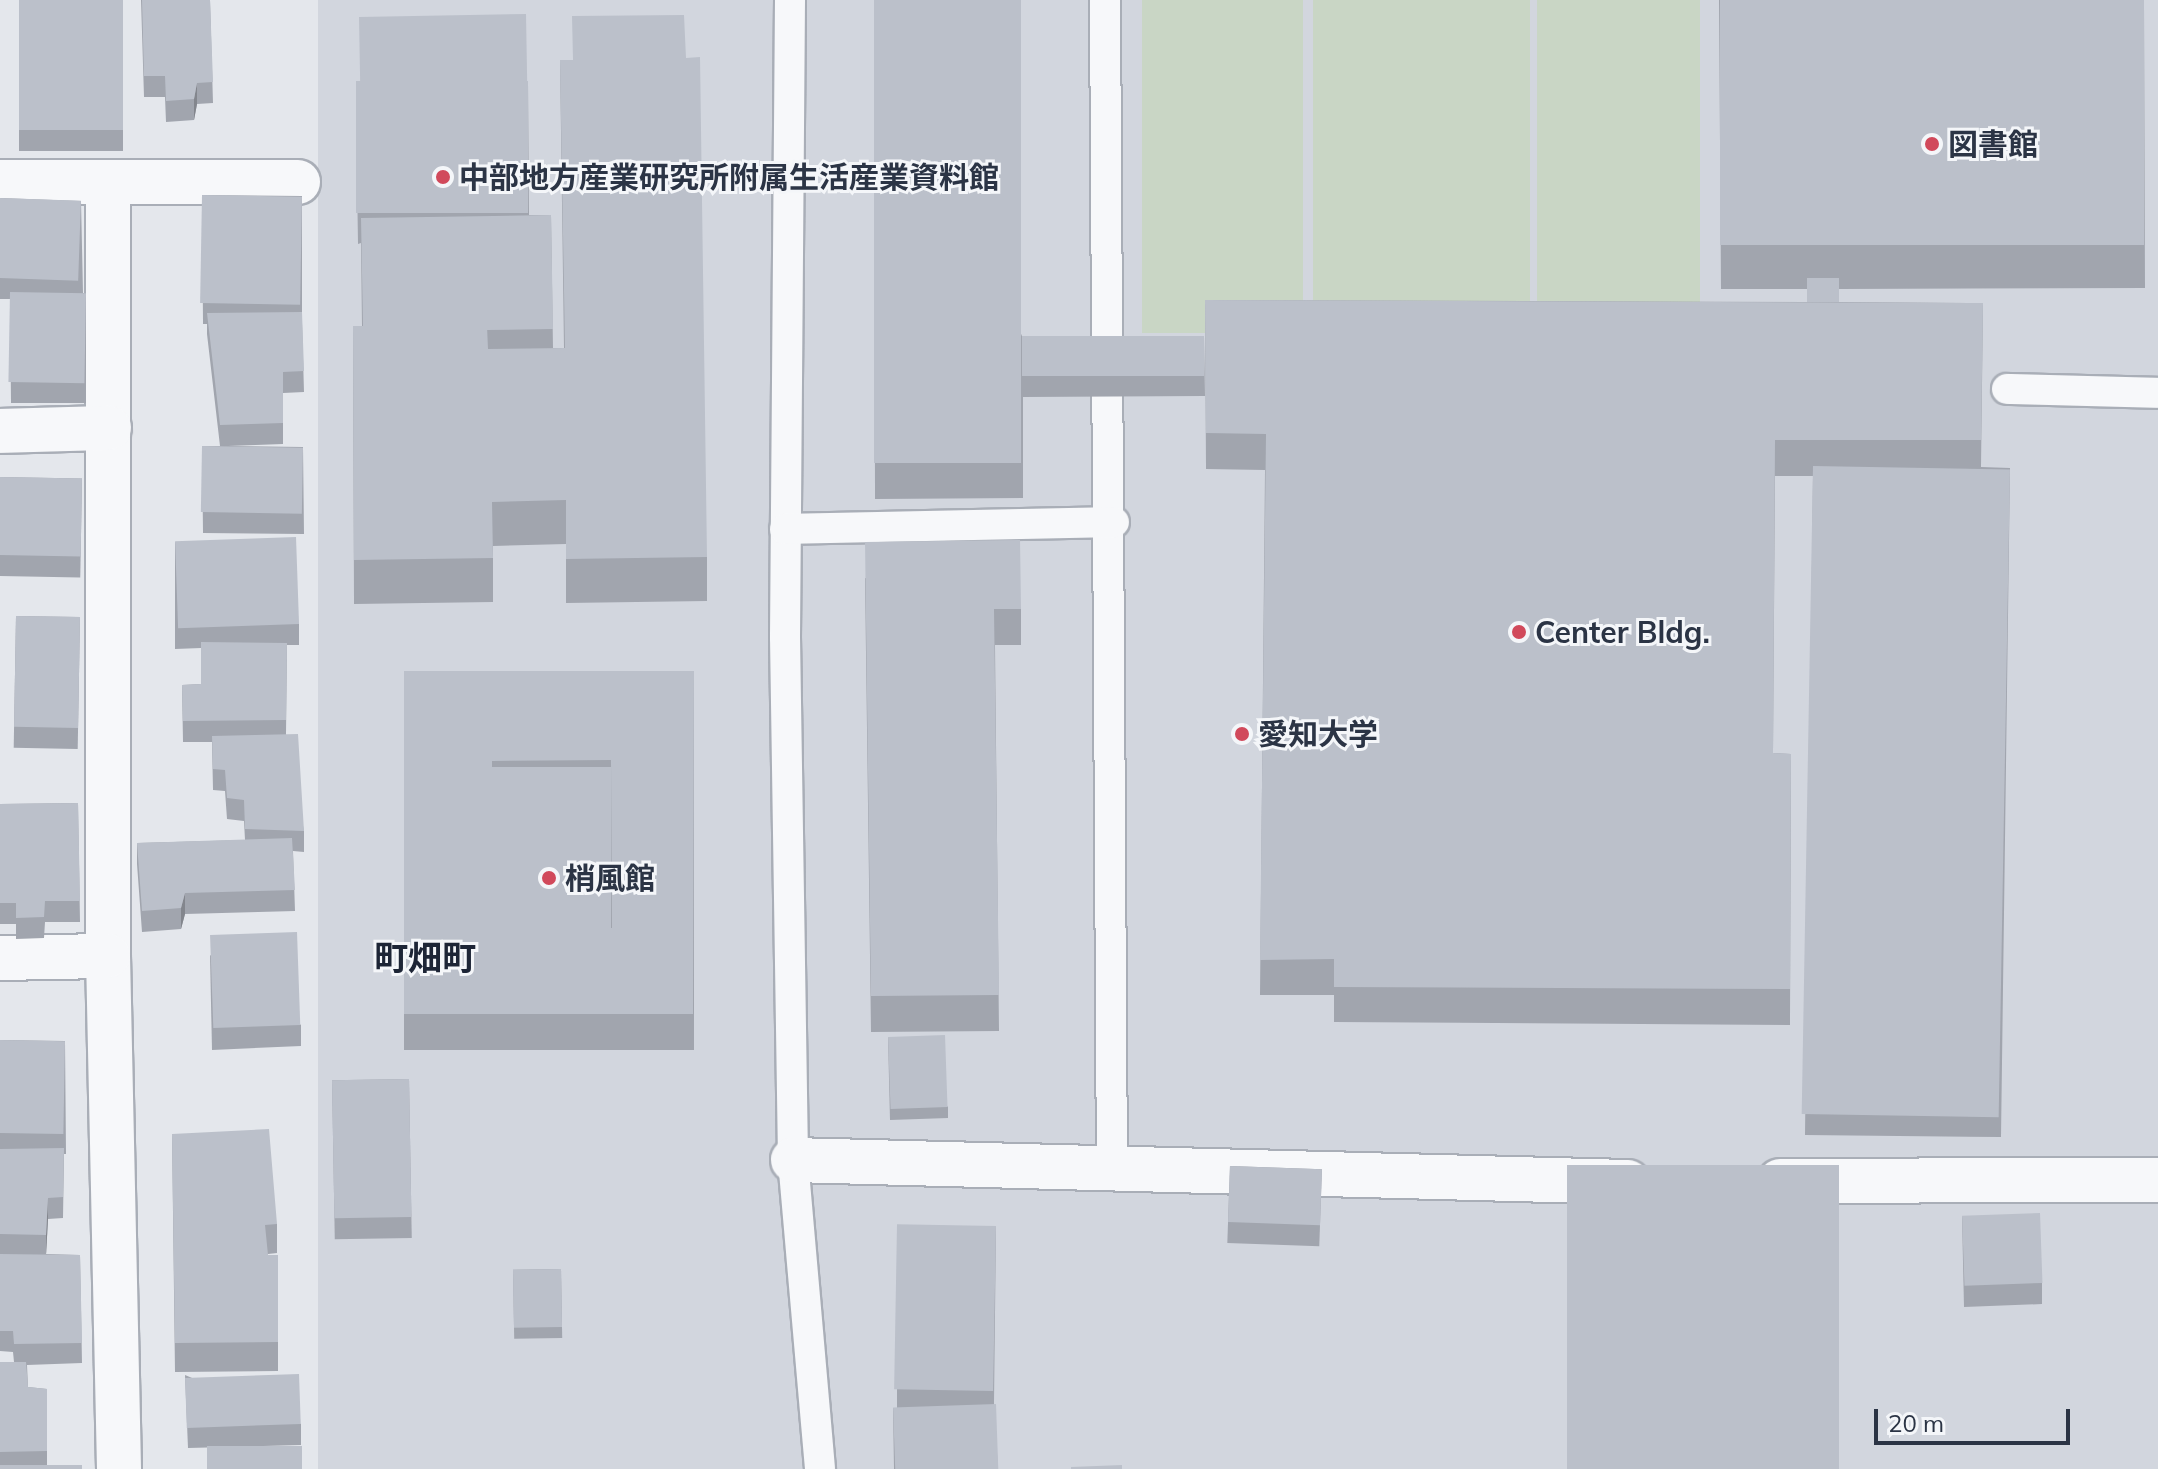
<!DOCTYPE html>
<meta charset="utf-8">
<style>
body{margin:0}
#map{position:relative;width:2158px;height:1469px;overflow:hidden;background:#e4e7ec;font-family:Mulish,"Noto Sans JP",sans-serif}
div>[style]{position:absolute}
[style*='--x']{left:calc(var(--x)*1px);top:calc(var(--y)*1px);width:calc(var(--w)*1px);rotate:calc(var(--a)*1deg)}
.built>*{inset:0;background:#d2d6de;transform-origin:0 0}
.green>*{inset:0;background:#c9d6c5;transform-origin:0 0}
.roads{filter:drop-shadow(2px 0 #a9aeb7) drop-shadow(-2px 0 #a9aeb7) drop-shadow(0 2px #a9aeb7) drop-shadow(0 -2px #a9aeb7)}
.service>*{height:30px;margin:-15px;padding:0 15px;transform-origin:15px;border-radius:15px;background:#f7f8fa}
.pedestrian>*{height:44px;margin:-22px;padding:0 22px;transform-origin:22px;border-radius:22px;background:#f7f8fa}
.minor>*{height:44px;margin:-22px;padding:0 22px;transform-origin:22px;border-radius:22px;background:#f7f8fa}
.wall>*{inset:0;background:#a1a5ae;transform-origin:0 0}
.shaded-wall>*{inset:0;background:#83868d}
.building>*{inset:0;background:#bbc0ca;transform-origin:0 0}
.dots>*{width:22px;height:22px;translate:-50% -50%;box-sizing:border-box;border:4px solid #f4f6f9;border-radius:50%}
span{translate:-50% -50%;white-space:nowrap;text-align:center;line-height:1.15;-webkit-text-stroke:6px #f4f6f9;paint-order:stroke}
.poi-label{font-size:30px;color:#2b3445;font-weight:700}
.left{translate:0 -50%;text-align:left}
.quarter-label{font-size:34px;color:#1d2536;font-weight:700}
.scale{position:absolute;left:1874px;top:1409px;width:196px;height:36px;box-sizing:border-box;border:4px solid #2b3445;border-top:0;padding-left:10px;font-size:24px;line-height:28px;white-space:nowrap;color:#2b3445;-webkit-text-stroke:6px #f4f6f9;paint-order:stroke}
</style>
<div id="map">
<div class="built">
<i style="left:318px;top:0;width:1840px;height:1469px"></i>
</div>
<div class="green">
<i style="left:1142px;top:0;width:161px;height:333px"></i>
<i style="left:1313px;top:0;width:217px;height:330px"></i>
<i style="left:1537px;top:0;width:163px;height:326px"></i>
</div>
<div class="roads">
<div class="service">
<i style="--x:790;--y:0;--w:637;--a:90.45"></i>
<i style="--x:785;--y:637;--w:523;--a:89.12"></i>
<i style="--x:793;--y:1160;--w:310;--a:85"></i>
<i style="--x:1105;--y:0;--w:1166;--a:89.66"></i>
<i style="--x:2007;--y:389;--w:151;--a:1.5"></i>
<i style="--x:785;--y:529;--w:329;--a:-1.2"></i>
</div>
<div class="pedestrian">
<i style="--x:793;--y:1160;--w:835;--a:1.51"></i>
<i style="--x:1780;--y:1181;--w:378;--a:-0.2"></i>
</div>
<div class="minor">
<i style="--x:0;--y:182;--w:108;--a:0"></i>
<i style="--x:108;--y:182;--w:774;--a:90"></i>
<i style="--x:108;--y:956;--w:513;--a:88.77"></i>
<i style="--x:108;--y:182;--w:190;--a:0"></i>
<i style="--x:0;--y:431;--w:109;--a:-1.6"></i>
<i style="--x:0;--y:958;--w:108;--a:-1.1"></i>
</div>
</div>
<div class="wall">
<i style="left:19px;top:0;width:104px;height:151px"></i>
<i style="clip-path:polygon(141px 0,210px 0,213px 103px,197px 104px,194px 120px,166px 122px,165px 97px,144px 97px)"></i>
<i style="clip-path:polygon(874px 0,1022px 336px,1204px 336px,1205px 396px,1023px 397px,1023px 498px,875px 499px)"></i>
<i style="clip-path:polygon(1719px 0,2144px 0,2145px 288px,1839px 289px,1839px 302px,1983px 303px,1981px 467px,2010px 468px,2001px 1137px,1805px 1135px,1813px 476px,1775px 476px,1773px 753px,1791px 754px,1790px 1025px,1334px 1022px,1334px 995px,1260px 995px,1265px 470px,1206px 469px,1205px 300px,1807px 302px,1807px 289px,1721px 289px)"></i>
<i style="clip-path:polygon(560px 60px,707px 557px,707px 601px,566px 603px,566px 544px,493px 546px,493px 602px,354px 604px,353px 326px,362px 326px,361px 243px,358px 244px,356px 112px,528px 81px,529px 215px,551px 215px,553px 348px,564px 348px)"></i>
<i style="clip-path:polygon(202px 195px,302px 196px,302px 322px,304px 392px,283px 393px,283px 444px,228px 446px,303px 447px,304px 534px,203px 533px,202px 446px,220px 446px,207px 334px,207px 324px,203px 324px)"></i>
<i style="clip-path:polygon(0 198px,81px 201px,83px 293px,86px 293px,86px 403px,11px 403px,10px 299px,0 299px)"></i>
<i style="left:0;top:477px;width:82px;height:99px;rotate:1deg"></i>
<i style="clip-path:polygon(175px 542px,299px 624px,299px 645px,287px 645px,286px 734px,304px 831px,304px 852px,293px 851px,295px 911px,185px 914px,181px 929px,142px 932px,137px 864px,137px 843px,245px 840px,244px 821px,227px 819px,225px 791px,213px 790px,212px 742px,183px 742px,182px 685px,201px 684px,201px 648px,175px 649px)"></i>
<i style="clip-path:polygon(865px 578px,1021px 609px,1021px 645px,995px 645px,999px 1031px,871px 1032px)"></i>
<i style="left:80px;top:617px;width:132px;height:64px;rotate:91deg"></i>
<i style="left:404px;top:671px;width:290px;height:379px"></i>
<i style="clip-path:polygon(78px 803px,80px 922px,45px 922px,44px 938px,16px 939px,16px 924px,0 924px,0 804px)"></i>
<i style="clip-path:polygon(210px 955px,301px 1025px,301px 1046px,212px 1050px)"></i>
<i style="clip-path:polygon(888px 1037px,948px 1107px,948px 1118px,890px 1120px)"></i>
<i style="clip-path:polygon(0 1040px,65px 1041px,66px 1154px,64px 1154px,63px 1218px,48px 1219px,46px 1254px,80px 1255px,82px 1363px,27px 1365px,28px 1387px,47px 1389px,47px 1465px,0 1469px,0 1362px,14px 1362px,13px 1352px,0 1351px)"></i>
<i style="left:409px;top:1079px;width:159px;height:77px;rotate:89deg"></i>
<i style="clip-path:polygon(172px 1134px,277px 1224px,277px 1253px,268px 1254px,268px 1255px,278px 1255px,278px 1371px,175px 1372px)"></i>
<i style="left:1230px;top:1166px;width:92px;height:77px;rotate:2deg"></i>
<i style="clip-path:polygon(1962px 1216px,2042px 1283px,2042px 1304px,1964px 1307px)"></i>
<i style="clip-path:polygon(996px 1226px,994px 1404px,998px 1469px,894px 1469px,893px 1408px,897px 1408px,897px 1227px)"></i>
<i style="left:561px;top:1269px;width:69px;height:48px;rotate:89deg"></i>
<i style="clip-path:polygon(185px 1375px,301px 1424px,301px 1445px,188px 1448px)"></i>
</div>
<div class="shaded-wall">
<i style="clip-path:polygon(197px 83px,197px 104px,194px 120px,194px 99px)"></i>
<i style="clip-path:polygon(185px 893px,185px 914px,181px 929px,181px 908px)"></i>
<i style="clip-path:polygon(48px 1198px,48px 1219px,46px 1255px,46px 1235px)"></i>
</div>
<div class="building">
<i style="left:19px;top:0;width:104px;height:130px"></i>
<i style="clip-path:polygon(142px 0,210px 0,213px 82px,197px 83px,194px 99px,166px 101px,165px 76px,144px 76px)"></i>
<i style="left:874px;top:0;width:147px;height:463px"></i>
<i style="left:1720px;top:0;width:424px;height:245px"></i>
<i style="left:526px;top:14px;width:67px;height:167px;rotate:89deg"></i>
<i style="clip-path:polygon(684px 15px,686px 58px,700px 57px,707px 557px,566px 559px,566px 500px,492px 502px,493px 558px,354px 560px,353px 326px,487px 326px,488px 349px,565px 348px,560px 60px,573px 60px,572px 16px)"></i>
<i style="left:528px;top:81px;width:132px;height:172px;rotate:90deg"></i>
<i style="left:202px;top:195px;width:100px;height:108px;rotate:1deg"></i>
<i style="left:0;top:198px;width:81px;height:80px;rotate:2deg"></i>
<i style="clip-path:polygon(551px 215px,553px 329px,487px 330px,487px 326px,363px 326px,361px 218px)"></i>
<i style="left:1807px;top:278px;width:32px;height:24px"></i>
<i style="left:10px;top:292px;width:76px;height:90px;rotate:1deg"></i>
<i style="clip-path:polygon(1205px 300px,1983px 303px,1981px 440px,1775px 440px,1773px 753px,1791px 754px,1790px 989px,1334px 987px,1334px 959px,1260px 960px,1266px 434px,1206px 433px)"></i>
<i style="clip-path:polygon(302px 312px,304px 371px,283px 372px,283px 423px,220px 425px,207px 313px)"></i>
<i style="left:1022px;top:336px;width:182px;height:40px"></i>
<i style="left:202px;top:446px;width:101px;height:66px;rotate:1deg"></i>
<i style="left:1813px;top:466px;width:197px;height:648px;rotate:1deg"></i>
<i style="left:0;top:477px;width:82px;height:78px;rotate:1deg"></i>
<i style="left:296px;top:537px;width:87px;height:121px;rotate:88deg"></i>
<i style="clip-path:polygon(1020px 540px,1021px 609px,994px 609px,999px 995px,871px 996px,865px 542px)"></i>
<i style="left:80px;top:617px;width:111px;height:64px;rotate:91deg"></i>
<i style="clip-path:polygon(201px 642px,287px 643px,286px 720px,183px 721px,182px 685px,201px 684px)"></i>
<i style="clip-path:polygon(evenodd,404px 671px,694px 671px,693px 1014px,404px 1014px,404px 671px,611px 760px,612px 928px,492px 929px,492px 761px,611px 760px)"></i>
<i style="clip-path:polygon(298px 734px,304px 831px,245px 829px,244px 800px,227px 798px,225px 770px,213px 769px,212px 736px)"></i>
<i style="left:492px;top:767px;width:119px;height:162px"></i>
<i style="clip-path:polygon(78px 803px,80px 901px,45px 901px,44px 917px,16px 918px,16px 903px,0 903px,0 804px)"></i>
<i style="clip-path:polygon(292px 838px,295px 890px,185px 893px,181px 908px,142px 911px,137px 843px)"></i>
<i style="left:297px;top:932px;width:93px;height:87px;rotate:88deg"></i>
<i style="left:945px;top:1035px;width:72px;height:57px;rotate:88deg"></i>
<i style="left:0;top:1040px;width:65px;height:93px;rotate:1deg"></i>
<i style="left:409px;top:1079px;width:138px;height:77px;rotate:89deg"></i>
<i style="clip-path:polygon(269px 1129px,277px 1224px,265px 1225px,268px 1255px,278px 1255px,278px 1342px,175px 1343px,172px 1134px)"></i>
<i style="clip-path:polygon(64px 1148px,63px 1197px,48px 1198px,46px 1235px,0 1234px,0 1149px)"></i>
<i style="left:1567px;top:1165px;width:272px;height:304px"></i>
<i style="left:1230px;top:1166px;width:92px;height:56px;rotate:2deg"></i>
<i style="left:2040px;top:1213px;width:70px;height:78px;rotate:88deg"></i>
<i style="left:996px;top:1226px;width:165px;height:99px;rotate:91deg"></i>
<i style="clip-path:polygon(0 1254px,80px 1255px,82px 1343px,14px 1344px,13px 1331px,0 1331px)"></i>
<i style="left:561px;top:1269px;width:58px;height:48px;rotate:89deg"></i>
<i style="clip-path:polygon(0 1362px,26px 1362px,28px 1387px,47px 1389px,47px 1451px,0 1452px)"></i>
<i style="left:299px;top:1374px;width:50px;height:114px;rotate:88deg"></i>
<i style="left:996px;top:1404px;width:65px;height:103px;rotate:88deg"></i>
<i style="left:302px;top:1446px;width:23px;height:95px;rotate:90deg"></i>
<i style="left:0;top:1465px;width:82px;height:4px"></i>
<i style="clip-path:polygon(1122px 1465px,1122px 1469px,1071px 1469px,1071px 1467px)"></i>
</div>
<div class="dots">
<i style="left:1932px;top:144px;background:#d1495b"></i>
<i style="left:443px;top:177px;background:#d1495b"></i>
<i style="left:1519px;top:632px;background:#d1495b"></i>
<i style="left:1242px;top:734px;background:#d1495b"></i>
<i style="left:549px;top:878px;background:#d1495b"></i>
</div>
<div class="poi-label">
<span class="left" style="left:1948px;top:144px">図書館</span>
<span class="left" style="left:459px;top:177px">中部地方産業研究所附属生活産業資料館</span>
<span class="left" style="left:1535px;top:632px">Center Bldg.</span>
<span class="left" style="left:1258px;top:734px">愛知大学</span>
<span class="left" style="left:565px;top:878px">梢風館</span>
</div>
<div class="quarter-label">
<span style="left:425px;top:958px">町畑町</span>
</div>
<div class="scale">20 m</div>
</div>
